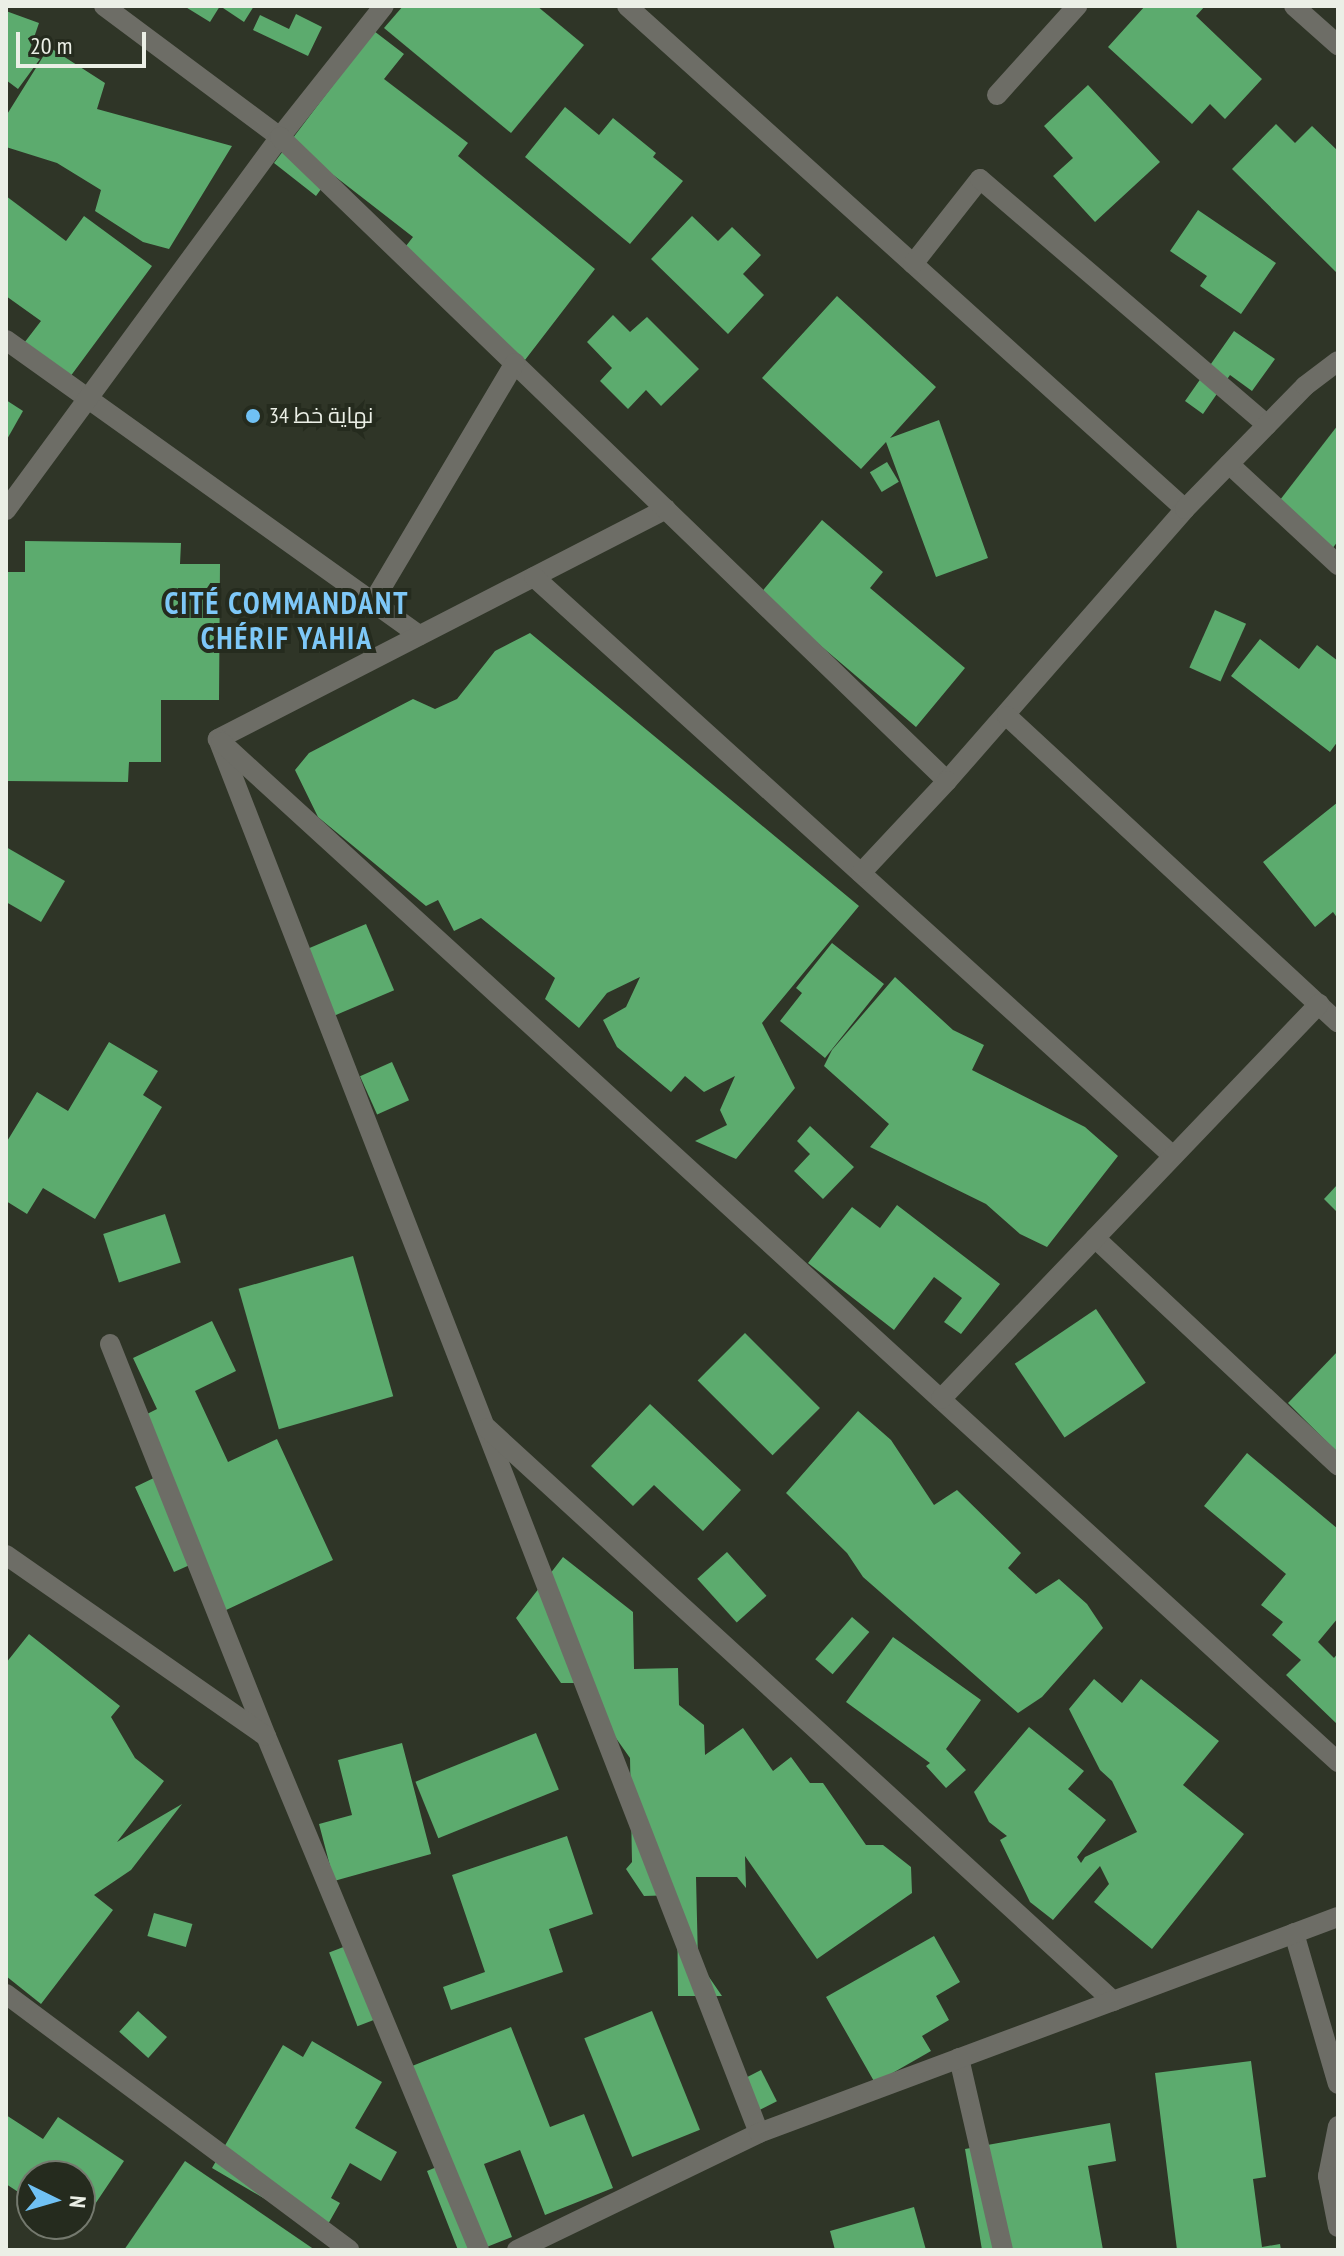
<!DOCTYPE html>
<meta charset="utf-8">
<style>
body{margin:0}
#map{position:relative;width:1344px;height:2256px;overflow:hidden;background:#2f3527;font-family:"PT Sans Narrow",Cairo,sans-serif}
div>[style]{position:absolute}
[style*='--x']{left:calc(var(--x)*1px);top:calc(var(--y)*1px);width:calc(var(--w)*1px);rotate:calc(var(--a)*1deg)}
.building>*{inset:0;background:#5cab6e;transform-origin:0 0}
.minor>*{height:20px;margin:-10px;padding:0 10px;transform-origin:10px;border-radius:10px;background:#6d6d66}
.dots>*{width:22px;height:22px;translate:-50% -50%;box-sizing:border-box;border:4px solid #252b1e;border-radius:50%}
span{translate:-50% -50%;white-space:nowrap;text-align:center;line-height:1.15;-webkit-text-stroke:8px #252b1e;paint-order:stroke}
.poi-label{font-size:22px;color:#ebefe6}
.left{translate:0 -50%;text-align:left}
.district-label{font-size:30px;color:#7ec8f8;font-weight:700;letter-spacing:2px}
.frame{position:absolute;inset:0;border:8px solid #ebefe6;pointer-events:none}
.north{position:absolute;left:16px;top:2160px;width:80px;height:80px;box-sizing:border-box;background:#252b1e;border:2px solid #74796e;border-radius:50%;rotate:95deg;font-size:22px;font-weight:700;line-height:32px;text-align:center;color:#ebefe6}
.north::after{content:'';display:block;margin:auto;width:28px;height:36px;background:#70c1f4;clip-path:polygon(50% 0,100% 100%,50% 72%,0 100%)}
.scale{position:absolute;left:16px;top:32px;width:130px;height:36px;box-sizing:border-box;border:4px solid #ebefe6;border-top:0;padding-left:10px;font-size:24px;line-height:28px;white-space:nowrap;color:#ebefe6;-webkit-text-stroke:6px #252b1e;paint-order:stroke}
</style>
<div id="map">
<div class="building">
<i style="clip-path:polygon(184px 6px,254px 6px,244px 22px,220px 6px,210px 22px)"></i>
<i style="clip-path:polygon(403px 6px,537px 6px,584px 45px,511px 133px,384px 28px)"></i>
<i style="clip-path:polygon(1145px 6px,1205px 6px,1196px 16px,1262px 79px,1225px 119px,1210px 104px,1192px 124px,1108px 47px)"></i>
<i style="clip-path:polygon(6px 11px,39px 23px,28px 55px,40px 59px,18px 89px,6px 80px)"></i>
<i style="clip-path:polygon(296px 14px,322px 27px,308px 56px,253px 30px,260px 15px,289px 29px)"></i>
<i style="clip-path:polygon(374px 31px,404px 54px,384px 79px,468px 143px,458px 156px,595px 269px,525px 360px,395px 260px,413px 237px,332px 174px,316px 196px,274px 163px)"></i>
<i style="clip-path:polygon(49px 47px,105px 83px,97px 109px,232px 146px,169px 249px,143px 242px,95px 211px,101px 190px,57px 163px,6px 147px,6px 116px)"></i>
<i style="clip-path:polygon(1088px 85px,1160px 162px,1095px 222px,1053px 176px,1073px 158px,1044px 126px)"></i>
<i style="clip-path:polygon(565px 107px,599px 135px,613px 118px,656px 153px,653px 157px,683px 181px,630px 244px,525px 157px)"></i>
<i style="clip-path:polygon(1276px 124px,1295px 143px,1312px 126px,1338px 151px,1338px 274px,1232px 169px)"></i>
<i style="clip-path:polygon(6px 196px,66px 241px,84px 216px,152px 266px,67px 381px,21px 347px,41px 321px,6px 296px)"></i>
<i style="clip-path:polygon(1198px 210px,1276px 263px,1241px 314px,1200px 286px,1207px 276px,1170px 251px)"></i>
<i style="clip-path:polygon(692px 216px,718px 241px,732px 227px,761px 255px,743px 274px,764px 295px,728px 334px,651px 259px)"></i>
<i style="clip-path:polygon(837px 296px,936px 387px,890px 438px,939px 420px,988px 558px,936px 577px,886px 442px,861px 469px,762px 378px)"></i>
<i style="clip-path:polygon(613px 315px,630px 332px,647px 317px,699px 369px,661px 406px,646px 390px,628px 409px,600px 381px,612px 368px,587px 342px)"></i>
<i style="clip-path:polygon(1234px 331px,1275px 359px,1252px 391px,1230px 375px,1203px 414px,1185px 401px)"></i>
<i style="clip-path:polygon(6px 400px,23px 411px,6px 441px)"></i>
<i style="clip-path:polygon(1338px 425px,1338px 541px,1329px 553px,1273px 509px)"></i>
<i style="left:887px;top:462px;width:23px;height:20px;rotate:59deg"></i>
<i style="clip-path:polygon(822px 520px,883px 572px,870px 588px,965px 668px,916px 727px,760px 594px)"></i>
<i style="clip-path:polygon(25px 541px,181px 543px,180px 564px,220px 564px,219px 700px,161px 700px,161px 762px,129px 762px,128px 782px,6px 781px,7px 572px,25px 572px)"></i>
<i style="left:1215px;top:610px;width:34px;height:63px;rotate:24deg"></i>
<i style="clip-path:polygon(530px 633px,859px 906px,762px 1023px,795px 1088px,736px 1159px,695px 1141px,727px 1125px,720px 1110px,735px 1076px,704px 1092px,685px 1076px,671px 1092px,617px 1047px,603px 1020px,626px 1007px,640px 977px,607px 993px,579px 1028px,545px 999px,555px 978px,481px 918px,454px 931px,438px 900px,426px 906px,318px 817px,295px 770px,309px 753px,413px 699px,435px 709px,457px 699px,495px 651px)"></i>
<i style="clip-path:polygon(1260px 639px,1299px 669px,1317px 645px,1338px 661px,1338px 741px,1330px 752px,1231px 676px)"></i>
<i style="clip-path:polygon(1338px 802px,1338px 919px,1333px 912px,1315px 927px,1263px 862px)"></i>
<i style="clip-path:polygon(6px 847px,65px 881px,41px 922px,6px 902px)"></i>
<i style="left:366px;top:924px;width:72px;height:69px;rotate:67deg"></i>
<i style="clip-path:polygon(832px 943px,884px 984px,825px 1058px,780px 1021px,802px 993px,796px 988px)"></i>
<i style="clip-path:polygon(895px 977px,953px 1030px,984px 1045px,972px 1070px,1085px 1127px,1118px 1156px,1047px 1247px,1020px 1234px,986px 1204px,870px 1147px,889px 1124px,824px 1066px,832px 1050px)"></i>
<i style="clip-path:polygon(109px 1042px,158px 1071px,143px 1095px,162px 1107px,95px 1219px,43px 1188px,27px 1214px,6px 1201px,6px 1143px,37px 1092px,68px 1111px)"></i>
<i style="left:392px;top:1062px;width:42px;height:35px;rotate:66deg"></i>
<i style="clip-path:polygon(810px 1126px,854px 1167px,823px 1199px,794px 1171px,810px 1154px,797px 1141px)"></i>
<i style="clip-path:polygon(1338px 1184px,1338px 1213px,1324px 1199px)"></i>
<i style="clip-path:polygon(897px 1205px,1000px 1284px,961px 1334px,944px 1322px,962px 1298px,934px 1277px,894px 1330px,808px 1263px,852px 1207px,880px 1228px)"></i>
<i style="left:165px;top:1214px;width:51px;height:65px;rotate:72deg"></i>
<i style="left:353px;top:1256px;width:146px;height:119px;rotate:74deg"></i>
<i style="left:1096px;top:1309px;width:89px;height:98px;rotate:56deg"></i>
<i style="clip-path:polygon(212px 1321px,236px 1371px,195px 1391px,228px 1462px,277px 1439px,333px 1560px,224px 1611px,201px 1560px,174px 1572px,135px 1487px,160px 1475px,135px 1420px,157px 1409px,133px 1358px)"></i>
<i style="left:745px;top:1333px;width:106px;height:67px;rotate:45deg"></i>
<i style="clip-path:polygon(1338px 1351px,1338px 1453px,1288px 1403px)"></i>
<i style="clip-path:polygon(650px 1404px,741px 1490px,703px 1531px,654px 1485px,633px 1506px,591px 1466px)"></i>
<i style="clip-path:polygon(858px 1411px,891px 1440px,934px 1505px,957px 1490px,1021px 1553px,1008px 1568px,1036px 1594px,1059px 1579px,1087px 1604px,1103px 1628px,1042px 1697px,1018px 1713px,863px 1577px,847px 1553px,786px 1493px)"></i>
<i style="clip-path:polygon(1247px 1453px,1338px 1529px,1338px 1618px,1318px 1642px,1334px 1658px,1338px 1653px,1337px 1724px,1286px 1675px,1301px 1660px,1272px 1635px,1283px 1622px,1261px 1605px,1286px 1574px,1204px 1506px)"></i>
<i style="left:727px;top:1552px;width:59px;height:40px;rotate:48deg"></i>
<i style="clip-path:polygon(563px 1557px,633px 1612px,634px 1669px,678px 1668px,679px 1705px,704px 1725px,705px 1755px,743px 1728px,773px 1771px,791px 1757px,810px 1783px,823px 1783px,866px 1845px,883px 1845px,911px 1867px,912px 1893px,817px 1959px,745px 1856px,746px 1888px,737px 1877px,696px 1877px,698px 1961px,722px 1996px,678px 1996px,677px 1895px,644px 1896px,626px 1869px,632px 1862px,630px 1758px,577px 1683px,561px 1683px,516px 1618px)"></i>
<i style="left:852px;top:1617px;width:23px;height:56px;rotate:41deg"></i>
<i style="clip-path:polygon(29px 1634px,120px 1706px,111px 1717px,135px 1758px,164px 1781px,117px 1842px,182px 1804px,131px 1870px,94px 1895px,113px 1910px,41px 2004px,6px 1976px,6px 1663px)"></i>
<i style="clip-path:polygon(893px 1637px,981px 1700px,946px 1749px,966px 1770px,946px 1788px,926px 1766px,930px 1763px,846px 1702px)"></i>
<i style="clip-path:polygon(1094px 1679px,1122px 1703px,1141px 1679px,1219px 1741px,1183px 1785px,1244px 1834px,1152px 1949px,1094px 1902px,1109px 1884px,1100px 1866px,1053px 1920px,1030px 1902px,1000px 1840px,1007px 1836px,989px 1822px,974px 1792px,1029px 1727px,1084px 1771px,1068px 1789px,1106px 1820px,1077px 1857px,1081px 1863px,1085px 1857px,1137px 1832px,1112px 1781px,1100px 1770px,1069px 1709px)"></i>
<i style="left:536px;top:1733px;width:61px;height:130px;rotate:68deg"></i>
<i style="clip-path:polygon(402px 1743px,431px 1854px,334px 1881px,319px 1824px,352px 1815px,338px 1760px)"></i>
<i style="clip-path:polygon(567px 1836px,593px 1914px,549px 1929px,563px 1972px,451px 2010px,443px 1987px,485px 1972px,452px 1875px)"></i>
<i style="left:154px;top:1913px;width:40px;height:24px;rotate:16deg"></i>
<i style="clip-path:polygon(934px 1936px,960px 1982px,936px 1996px,949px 2020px,922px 2036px,931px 2051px,875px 2083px,826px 1997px)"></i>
<i style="left:359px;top:1941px;width:79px;height:32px;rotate:69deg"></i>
<i style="left:138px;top:2011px;width:39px;height:28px;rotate:42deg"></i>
<i style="left:652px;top:2011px;width:128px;height:73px;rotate:68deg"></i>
<i style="clip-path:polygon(511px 2027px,550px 2127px,584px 2114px,613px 2188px,545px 2215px,520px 2150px,484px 2164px,512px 2237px,479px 2250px,458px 2250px,427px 2171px,444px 2164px,407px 2068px)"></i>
<i style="clip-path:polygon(312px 2041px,382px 2082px,355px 2128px,397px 2152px,381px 2181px,350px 2163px,331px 2198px,340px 2203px,323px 2233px,212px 2168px,283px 2045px,303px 2057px)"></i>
<i style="clip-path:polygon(1251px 2061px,1266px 2177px,1253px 2179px,1262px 2247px,1280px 2244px,1281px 2250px,1177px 2250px,1155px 2073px)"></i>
<i style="left:761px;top:2070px;width:35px;height:34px;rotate:63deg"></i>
<i style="clip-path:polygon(6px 2115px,43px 2139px,58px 2117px,124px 2161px,77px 2231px,67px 2224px,80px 2224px,80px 2176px,32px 2176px,32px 2201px,6px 2184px)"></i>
<i style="clip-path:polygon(1110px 2123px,1116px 2161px,1088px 2166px,1103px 2250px,982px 2250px,965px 2149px)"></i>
<i style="clip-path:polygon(185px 2161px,315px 2250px,124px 2250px)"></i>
<i style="clip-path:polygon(914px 2207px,926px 2250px,835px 2250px,830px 2231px)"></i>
</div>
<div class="minor">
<i style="--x:104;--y:6;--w:219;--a:36.7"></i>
<i style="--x:280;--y:137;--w:167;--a:-51.6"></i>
<i style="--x:627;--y:6;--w:751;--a:42.03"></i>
<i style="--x:1294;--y:6;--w:59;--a:41.6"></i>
<i style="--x:997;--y:95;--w:120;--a:-48"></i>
<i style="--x:913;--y:264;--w:108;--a:-51.8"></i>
<i style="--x:980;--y:179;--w:378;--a:40.6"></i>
<i style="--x:6;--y:340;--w:508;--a:35.54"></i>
<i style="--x:1229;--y:464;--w:149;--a:42.8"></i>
<i style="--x:666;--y:509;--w:504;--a:152.82"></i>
<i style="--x:218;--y:739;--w:1495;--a:68.79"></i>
<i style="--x:6;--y:510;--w:463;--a:-53.7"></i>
<i style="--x:280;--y:137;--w:927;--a:43.99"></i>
<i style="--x:947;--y:781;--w:361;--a:-48.8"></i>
<i style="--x:1185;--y:509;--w:172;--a:-45.7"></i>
<i style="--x:1305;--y:386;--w:41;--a:-37.1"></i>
<i style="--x:534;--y:577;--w:862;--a:42.18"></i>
<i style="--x:373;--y:602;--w:278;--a:-59.3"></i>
<i style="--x:1007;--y:716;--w:451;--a:42.8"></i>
<i style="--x:221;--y:742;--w:1513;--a:42.4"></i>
<i style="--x:861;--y:873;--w:126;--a:-46.9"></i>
<i style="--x:1095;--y:1238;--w:333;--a:43.1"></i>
<i style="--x:110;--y:1344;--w:422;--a:68.3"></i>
<i style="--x:266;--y:1736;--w:556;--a:67.49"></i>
<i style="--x:941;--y:1399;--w:547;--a:-46.26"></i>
<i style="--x:487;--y:1428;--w:849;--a:42.47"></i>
<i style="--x:6;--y:1555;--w:316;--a:34.9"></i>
<i style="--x:1294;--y:1933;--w:157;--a:73.8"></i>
<i style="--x:6;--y:1994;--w:428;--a:36.7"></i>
<i style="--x:959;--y:2058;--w:197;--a:77.1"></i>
<i style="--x:1338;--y:2126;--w:51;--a:101.3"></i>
<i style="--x:1328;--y:2176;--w:52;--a:78.9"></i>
<i style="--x:517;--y:2250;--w:269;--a:-25.8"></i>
<i style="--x:759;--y:2133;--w:618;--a:-20.46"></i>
</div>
<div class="dots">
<i style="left:253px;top:416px;background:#70c1f4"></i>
</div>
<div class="poi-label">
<span class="left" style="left:269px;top:416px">نهاية خط 34</span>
</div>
<div class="district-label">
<span style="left:287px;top:620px">CITÉ COMMANDANT<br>CHÉRIF YAHIA</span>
</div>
<div class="frame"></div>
<div class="north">N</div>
<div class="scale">20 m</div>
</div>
